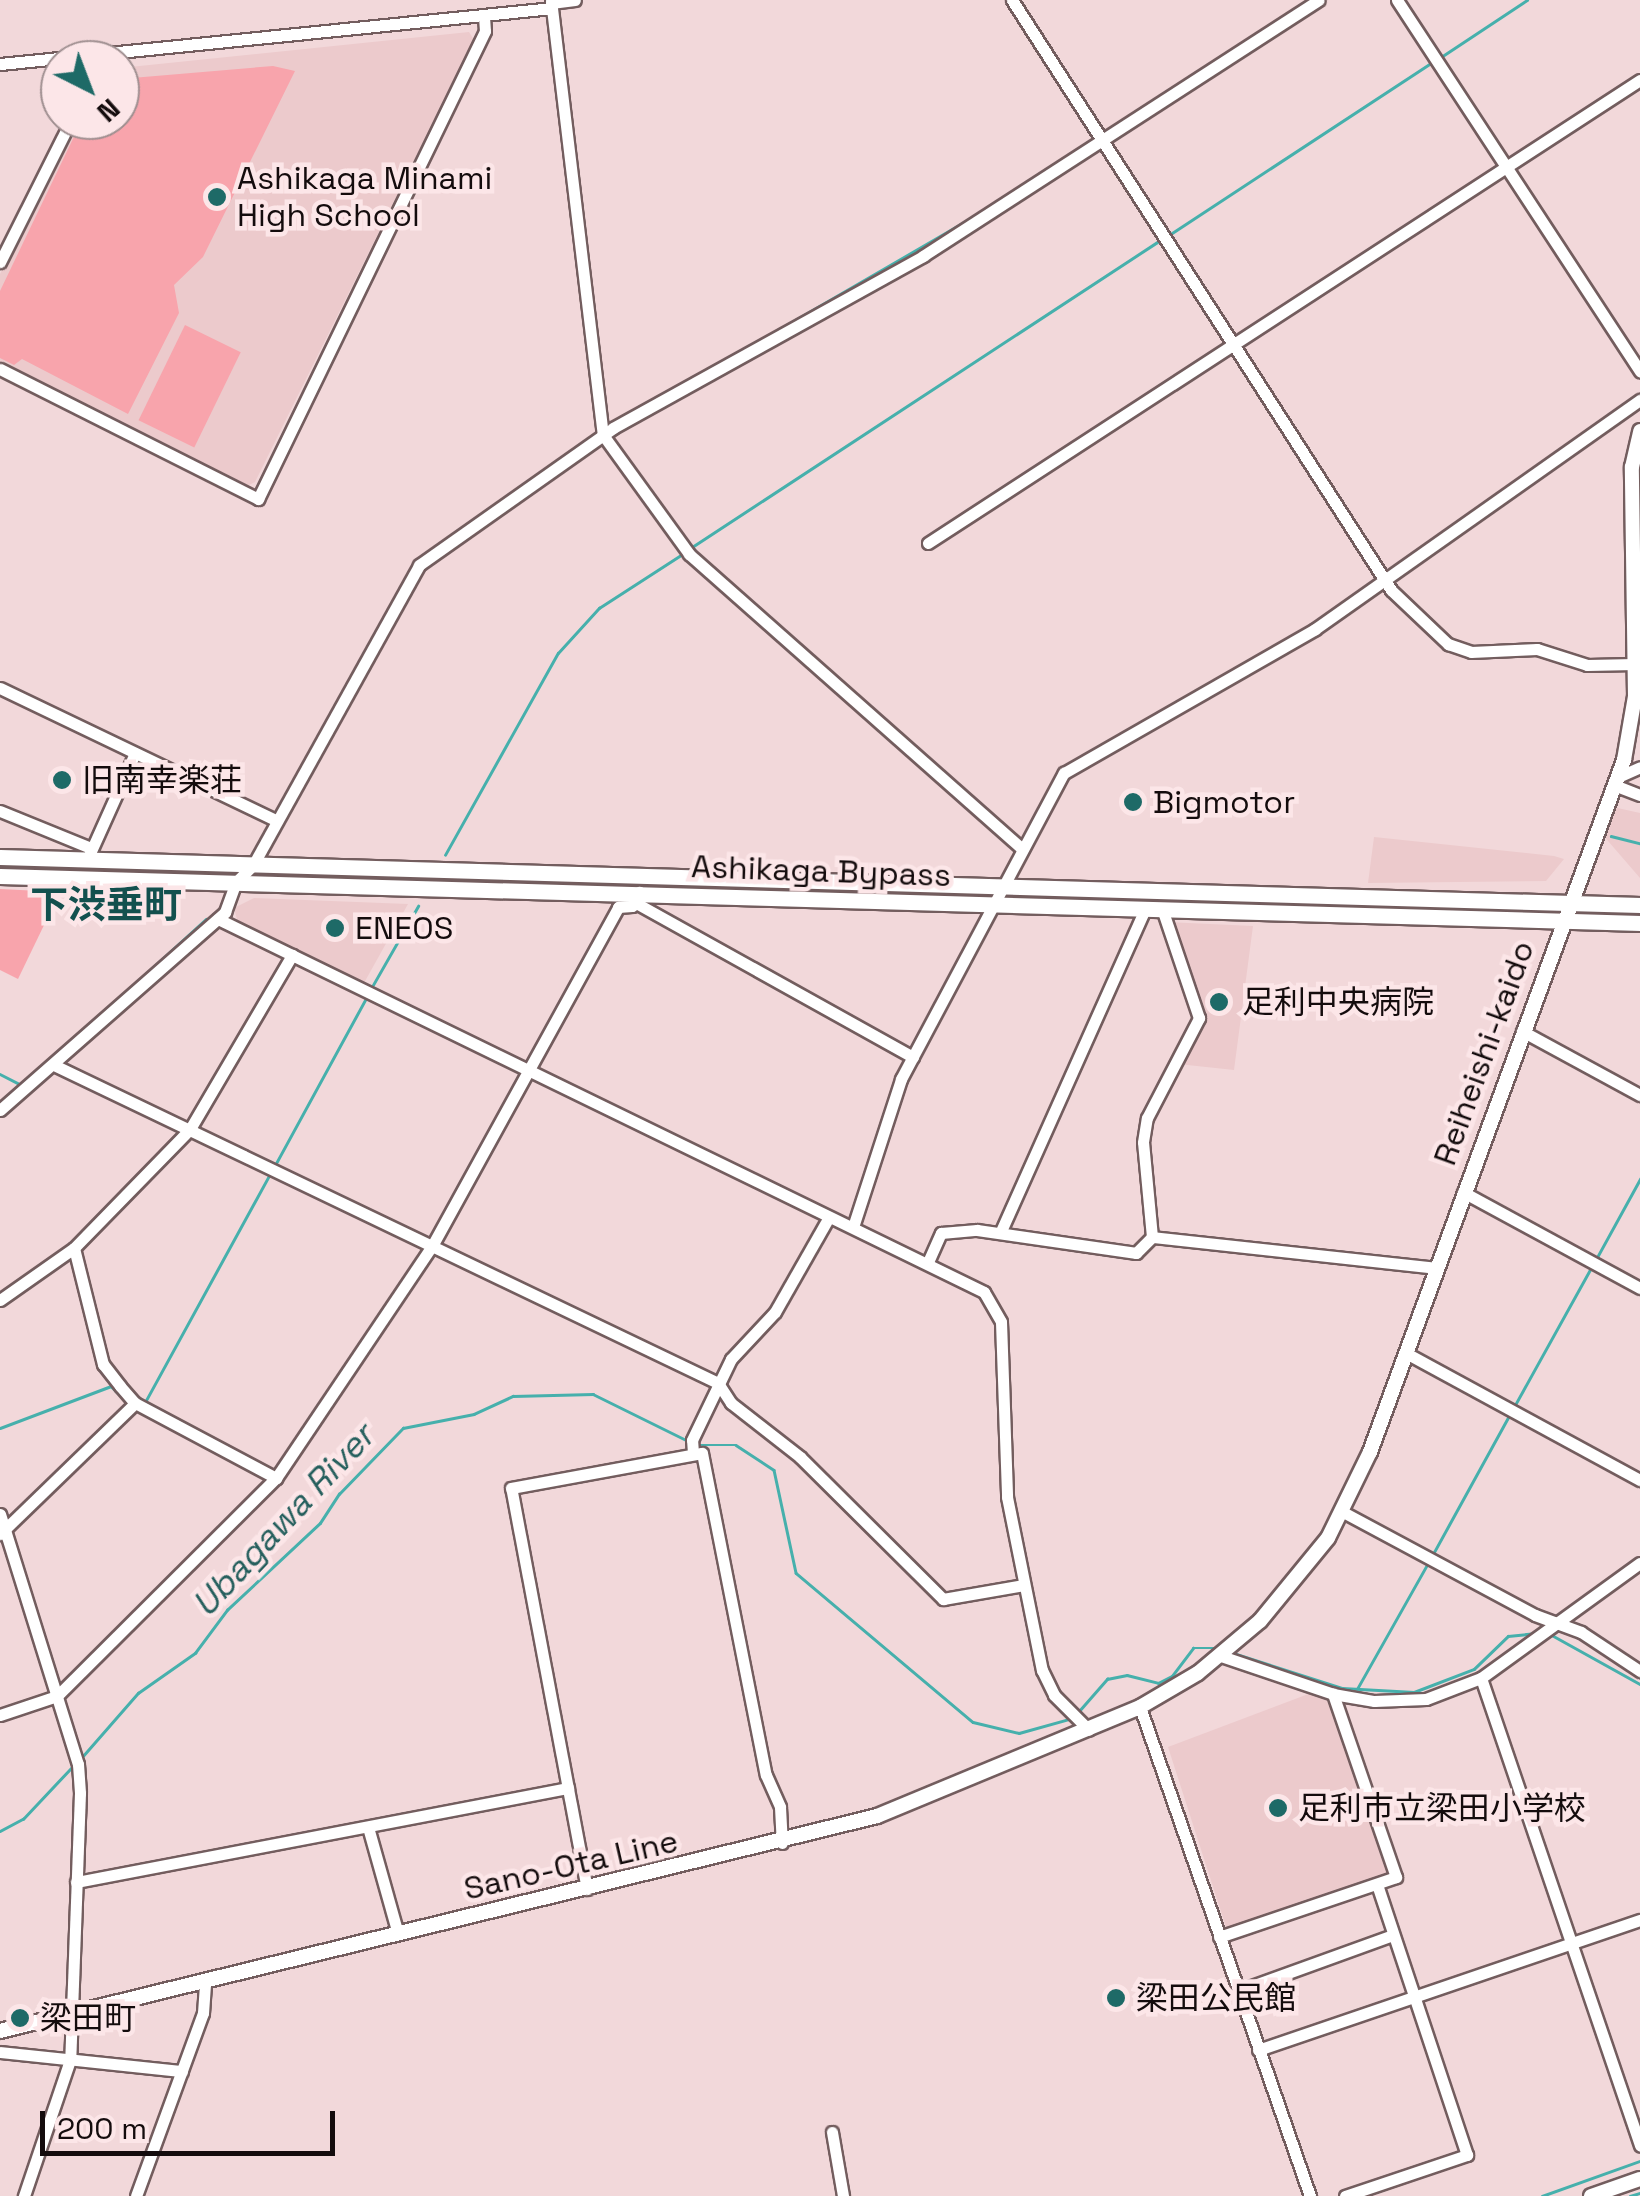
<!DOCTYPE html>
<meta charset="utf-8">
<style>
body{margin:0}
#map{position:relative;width:1640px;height:2196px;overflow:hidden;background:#f2d8da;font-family:"Space Grotesk","Noto Sans JP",sans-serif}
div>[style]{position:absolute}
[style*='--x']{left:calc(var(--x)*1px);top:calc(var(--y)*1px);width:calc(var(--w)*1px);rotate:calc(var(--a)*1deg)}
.built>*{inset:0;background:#eccacc}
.green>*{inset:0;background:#f8a4ac;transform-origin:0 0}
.stream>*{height:2.5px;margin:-1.25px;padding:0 1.25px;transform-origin:1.25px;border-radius:1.25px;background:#46b0ac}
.roads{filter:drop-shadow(2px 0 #735d5e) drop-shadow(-2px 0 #735d5e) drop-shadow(0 2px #735d5e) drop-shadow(0 -2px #735d5e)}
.minor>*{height:11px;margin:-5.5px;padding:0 5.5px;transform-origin:5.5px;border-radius:5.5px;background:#fff}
.major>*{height:14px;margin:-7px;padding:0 7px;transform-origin:7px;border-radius:7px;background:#fff}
.highway>*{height:15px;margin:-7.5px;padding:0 7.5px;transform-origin:7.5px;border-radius:7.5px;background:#fff}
.dots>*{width:28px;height:28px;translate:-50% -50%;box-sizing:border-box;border:5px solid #fce6e8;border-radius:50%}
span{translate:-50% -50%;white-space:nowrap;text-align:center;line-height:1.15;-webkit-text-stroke:9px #fce6e8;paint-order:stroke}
.poi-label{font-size:32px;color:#140c0d}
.left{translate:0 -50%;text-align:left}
.street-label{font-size:32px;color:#140c0d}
.water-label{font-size:35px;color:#255f5d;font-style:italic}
.quarter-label{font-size:38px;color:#13504e;font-weight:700}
.north{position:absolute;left:40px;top:40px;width:100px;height:100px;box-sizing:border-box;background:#fce6e8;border:2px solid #9f8f90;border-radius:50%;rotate:138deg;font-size:28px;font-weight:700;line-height:40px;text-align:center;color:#140c0d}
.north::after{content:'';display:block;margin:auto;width:35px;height:45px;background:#1e6a67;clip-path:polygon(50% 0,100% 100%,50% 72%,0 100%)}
.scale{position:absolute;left:40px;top:2111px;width:295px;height:45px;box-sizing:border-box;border:5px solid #140c0d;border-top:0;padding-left:12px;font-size:30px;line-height:35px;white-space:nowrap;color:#140c0d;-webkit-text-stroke:8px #fce6e8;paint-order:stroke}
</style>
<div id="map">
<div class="built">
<i style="clip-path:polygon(469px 32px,474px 40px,255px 482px,247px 486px,0 364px,0 274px,76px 120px,120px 120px,120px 68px)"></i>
<i style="clip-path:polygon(1613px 807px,1640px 813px,1640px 842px,1612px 836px,1640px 844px,1640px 878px,1602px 834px)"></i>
<i style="clip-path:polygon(1374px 837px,1554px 856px,1564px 859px,1546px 881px,1368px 883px)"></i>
<i style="clip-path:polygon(254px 898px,408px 904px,364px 983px,237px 920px,234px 908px)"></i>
<i style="clip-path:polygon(1167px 922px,1253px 926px,1234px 1070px,1178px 1064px,1196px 1026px)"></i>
<i style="clip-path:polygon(1311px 1693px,1332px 1701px,1389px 1869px,1383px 1879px,1227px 1930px,1168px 1747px)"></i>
</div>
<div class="green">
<i style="clip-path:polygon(273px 66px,295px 71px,203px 257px,174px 285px,179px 313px,128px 414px,22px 359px,14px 365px,0 358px,0 291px,82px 120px,120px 120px,120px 79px)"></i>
<i style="left:185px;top:325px;width:62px;height:106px;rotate:26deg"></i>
<i style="clip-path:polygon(0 889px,60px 892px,18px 979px,0 970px)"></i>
</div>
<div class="stream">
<i style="--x:1441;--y:57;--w:103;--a:-33.5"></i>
<i style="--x:1169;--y:235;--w:317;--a:-33.3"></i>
<i style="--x:759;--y:341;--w:241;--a:-30.1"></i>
<i style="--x:692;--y:547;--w:562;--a:-33.24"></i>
<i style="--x:1611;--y:836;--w:30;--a:14"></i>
<i style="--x:445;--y:855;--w:231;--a:-60.8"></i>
<i style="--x:558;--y:653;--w:61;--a:-47.7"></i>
<i style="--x:599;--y:608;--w:98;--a:-32.9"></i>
<i style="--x:373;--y:985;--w:91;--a:-60.3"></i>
<i style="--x:126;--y:992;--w:108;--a:-42.4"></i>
<i style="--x:0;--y:1074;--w:25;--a:27"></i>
<i style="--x:274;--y:1167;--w:192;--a:-61.4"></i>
<i style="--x:1595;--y:1261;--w:94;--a:-61.2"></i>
<i style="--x:144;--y:1404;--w:262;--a:-61.3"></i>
<i style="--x:1515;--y:1405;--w:157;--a:-61"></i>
<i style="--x:0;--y:1428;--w:119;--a:-20.7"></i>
<i style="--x:111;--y:1386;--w:10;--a:45"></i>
<i style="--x:698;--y:1445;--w:38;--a:0"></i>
<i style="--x:736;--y:1445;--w:45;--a:33.3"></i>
<i style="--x:774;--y:1470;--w:105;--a:77.9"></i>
<i style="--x:796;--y:1573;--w:231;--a:40.1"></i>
<i style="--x:973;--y:1722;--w:47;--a:13.4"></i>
<i style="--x:1019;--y:1733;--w:52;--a:-15.6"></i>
<i style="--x:1433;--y:1554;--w:158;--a:-61.2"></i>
<i style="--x:1550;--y:1634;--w:103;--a:29.1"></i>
<i style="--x:1230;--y:1652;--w:118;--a:17.8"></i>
<i style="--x:1342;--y:1688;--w:72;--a:3.2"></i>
<i style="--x:1414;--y:1692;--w:64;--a:-21"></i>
<i style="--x:1474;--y:1669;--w:47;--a:-44.1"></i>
<i style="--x:1508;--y:1636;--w:29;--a:-6"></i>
<i style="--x:1357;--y:1689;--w:147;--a:-60.6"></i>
<i style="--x:1079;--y:1711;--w:43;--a:-48.8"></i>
<i style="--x:1107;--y:1679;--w:20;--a:-11"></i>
<i style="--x:1127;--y:1675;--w:32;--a:14"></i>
<i style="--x:1158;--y:1683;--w:16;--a:-27"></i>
<i style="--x:1172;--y:1676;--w:35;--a:-53"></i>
<i style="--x:1193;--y:1648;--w:24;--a:0"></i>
<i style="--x:82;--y:1757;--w:85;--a:-48.8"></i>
<i style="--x:138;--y:1693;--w:70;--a:-35.1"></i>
<i style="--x:195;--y:1653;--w:54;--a:-53.3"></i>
<i style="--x:227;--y:1610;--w:127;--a:-43.1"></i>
<i style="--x:320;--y:1523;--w:35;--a:-57"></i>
<i style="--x:339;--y:1494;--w:92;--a:-45.9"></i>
<i style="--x:403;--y:1428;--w:72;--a:-11.2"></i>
<i style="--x:474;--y:1414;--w:43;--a:-24.8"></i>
<i style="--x:513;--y:1396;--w:80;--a:-1.4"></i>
<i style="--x:593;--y:1394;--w:104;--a:26.3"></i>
<i style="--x:0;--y:1831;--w:26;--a:-28"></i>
<i style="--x:23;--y:1819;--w:73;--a:-46.7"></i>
<i style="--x:1542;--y:2196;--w:104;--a:-19.7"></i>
<i style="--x:1630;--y:2196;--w:10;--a:-17"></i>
</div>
<div class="roads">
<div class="minor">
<i style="--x:551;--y:0;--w:438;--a:83.2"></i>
<i style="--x:603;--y:435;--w:147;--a:54.1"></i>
<i style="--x:689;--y:554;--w:445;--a:41.5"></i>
<i style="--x:1012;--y:0;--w:701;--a:57.28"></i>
<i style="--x:1391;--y:590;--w:79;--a:43.5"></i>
<i style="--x:1448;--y:644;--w:24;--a:19"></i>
<i style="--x:1471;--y:652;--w:66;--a:-2.6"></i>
<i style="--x:1537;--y:649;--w:52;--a:17.7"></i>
<i style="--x:1587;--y:665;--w:48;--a:-1.2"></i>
<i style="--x:1397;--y:0;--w:444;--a:56.8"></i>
<i style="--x:551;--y:3;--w:24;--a:-7"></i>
<i style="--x:0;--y:64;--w:555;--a:-5.79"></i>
<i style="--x:0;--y:262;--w:159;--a:-63.4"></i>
<i style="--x:0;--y:369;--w:289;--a:26.7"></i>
<i style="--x:258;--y:499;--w:520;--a:-64.12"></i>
<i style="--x:485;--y:31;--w:14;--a:-94"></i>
<i style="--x:928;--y:543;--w:849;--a:-33.04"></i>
<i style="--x:0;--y:688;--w:306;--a:25.6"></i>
<i style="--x:1618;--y:777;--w:24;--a:-24"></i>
<i style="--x:1614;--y:785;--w:28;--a:21"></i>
<i style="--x:0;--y:811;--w:95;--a:22.2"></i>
<i style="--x:87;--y:860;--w:117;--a:-65.8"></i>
<i style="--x:636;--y:903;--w:317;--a:29.1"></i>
<i style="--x:218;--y:919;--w:852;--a:25.96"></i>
<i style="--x:984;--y:1292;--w:34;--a:60"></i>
<i style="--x:1001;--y:1322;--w:175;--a:88"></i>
<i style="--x:1007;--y:1497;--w:177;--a:78.6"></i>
<i style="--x:1042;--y:1670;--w:28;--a:64"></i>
<i style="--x:1054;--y:1695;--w:49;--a:45"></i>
<i style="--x:1522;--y:1031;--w:134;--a:28.5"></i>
<i style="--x:56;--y:1066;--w:734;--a:25.59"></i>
<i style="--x:718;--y:1383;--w:24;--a:57"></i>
<i style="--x:731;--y:1403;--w:88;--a:38"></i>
<i style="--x:800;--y:1457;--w:202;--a:44.8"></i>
<i style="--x:943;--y:1599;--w:82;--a:-9.8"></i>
<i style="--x:0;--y:1110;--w:300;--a:-41.3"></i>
<i style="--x:225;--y:912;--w:32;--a:-70"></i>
<i style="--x:236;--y:882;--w:24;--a:-45"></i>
<i style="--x:253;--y:865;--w:343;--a:-61"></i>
<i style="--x:419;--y:565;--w:237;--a:-35.2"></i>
<i style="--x:613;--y:428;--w:355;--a:-29"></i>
<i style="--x:923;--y:256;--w:471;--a:-32.9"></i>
<i style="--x:1463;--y:1192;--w:201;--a:28.5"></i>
<i style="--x:853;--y:1227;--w:156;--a:-72"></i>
<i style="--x:901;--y:1079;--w:347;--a:-62"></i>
<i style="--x:1064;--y:773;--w:289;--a:-29.8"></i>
<i style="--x:1315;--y:629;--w:398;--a:-35.2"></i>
<i style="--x:1001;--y:1231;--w:353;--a:-65.9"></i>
<i style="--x:1152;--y:1237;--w:95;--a:-95.4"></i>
<i style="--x:1143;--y:1142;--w:24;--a:-81"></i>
<i style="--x:1147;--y:1118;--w:113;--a:-62.5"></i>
<i style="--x:1199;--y:1018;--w:115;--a:-108.7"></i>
<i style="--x:74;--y:1248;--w:120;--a:76"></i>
<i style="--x:103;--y:1364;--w:28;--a:52"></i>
<i style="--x:120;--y:1386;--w:23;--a:49"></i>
<i style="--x:135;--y:1403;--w:160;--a:28"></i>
<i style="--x:928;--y:1262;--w:32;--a:-66"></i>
<i style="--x:941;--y:1233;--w:36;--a:-5"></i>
<i style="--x:977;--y:1230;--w:161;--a:8.2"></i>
<i style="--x:1136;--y:1253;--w:23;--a:-45"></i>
<i style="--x:1152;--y:1237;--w:286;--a:6.2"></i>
<i style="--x:0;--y:1300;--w:90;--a:-35.1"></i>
<i style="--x:74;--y:1248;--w:166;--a:-45.7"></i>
<i style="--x:190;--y:1129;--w:202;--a:-59.6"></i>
<i style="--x:1406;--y:1353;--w:266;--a:28.5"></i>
<i style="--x:693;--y:1453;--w:13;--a:-94"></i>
<i style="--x:692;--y:1440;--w:90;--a:-64.3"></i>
<i style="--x:731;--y:1359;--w:64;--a:-46.9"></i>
<i style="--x:775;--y:1312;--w:109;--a:-60.4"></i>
<i style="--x:1343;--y:1512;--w:218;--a:28.2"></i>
<i style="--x:1535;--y:1615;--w:49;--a:20.3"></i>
<i style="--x:1581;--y:1632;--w:71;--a:33.5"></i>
<i style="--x:0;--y:1514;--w:262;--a:72.7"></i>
<i style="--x:78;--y:1764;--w:29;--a:86"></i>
<i style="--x:80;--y:1793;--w:267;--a:92.1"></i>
<i style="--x:70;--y:2060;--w:144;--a:108.7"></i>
<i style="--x:0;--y:1534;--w:188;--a:-44.1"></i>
<i style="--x:1221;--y:1656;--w:118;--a:18.7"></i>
<i style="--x:1333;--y:1694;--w:42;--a:9.7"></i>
<i style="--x:1374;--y:1701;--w:52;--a:-2.2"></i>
<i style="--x:1426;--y:1699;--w:59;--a:-20.9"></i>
<i style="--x:1481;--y:1678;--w:196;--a:-35.9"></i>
<i style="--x:1481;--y:1678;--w:494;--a:71.2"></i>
<i style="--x:1140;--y:1707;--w:518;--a:70.83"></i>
<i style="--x:0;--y:1715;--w:60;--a:-18.4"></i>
<i style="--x:57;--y:1696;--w:309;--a:-44.9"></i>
<i style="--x:276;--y:1478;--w:280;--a:-56.1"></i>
<i style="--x:432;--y:1246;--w:387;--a:-61.2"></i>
<i style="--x:618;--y:907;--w:14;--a:-4"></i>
<i style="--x:632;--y:906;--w:16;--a:-63"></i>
<i style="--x:368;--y:1827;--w:111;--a:74.3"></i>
<i style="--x:76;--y:1882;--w:501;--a:-10.82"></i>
<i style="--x:587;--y:1889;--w:408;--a:-100.7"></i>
<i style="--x:511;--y:1488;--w:194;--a:-10.4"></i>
<i style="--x:702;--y:1453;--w:328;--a:78.8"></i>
<i style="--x:766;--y:1775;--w:35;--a:66"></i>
<i style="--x:780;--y:1807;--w:36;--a:87"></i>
<i style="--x:1219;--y:1937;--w:187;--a:-18.7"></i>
<i style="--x:1396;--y:1877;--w:194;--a:-109"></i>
<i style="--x:1238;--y:1991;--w:165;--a:-19.9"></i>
<i style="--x:1258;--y:2050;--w:404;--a:-18.8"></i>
<i style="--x:0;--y:2052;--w:183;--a:6"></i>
<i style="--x:832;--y:2132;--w:65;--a:80.2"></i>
<i style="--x:136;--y:2196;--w:195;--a:-69.9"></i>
<i style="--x:203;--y:2013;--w:32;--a:-86"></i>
<i style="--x:1345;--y:2196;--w:129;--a:-18.6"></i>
<i style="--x:1467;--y:2155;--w:285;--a:-108.4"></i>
</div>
<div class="major">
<i style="--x:0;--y:2031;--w:903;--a:-13.77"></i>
<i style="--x:877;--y:1816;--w:285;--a:-22.5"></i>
<i style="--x:1140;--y:1707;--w:67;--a:-30.4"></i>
<i style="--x:1198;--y:1673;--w:81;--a:-40"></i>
<i style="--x:1260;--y:1621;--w:107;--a:-50.7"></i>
<i style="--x:1328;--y:1538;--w:96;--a:-64"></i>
<i style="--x:1370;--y:1452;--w:737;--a:-69.84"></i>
<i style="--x:1624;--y:760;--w:65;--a:-80.2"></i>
<i style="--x:1635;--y:696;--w:229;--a:-90.8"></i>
<i style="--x:1632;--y:467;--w:37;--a:-77"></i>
<i style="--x:1591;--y:2196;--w:52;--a:-19.1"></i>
</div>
<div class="highway">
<i style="--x:0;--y:857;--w:1641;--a:1.68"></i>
<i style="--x:0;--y:876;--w:1641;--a:1.64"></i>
</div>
</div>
<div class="dots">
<i style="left:217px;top:197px;background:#1e6a67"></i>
<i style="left:62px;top:780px;background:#1e6a67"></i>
<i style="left:1133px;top:802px;background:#1e6a67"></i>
<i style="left:335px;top:928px;background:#1e6a67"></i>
<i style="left:1219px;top:1002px;background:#1e6a67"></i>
<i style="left:1278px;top:1808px;background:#1e6a67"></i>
<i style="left:1116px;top:1998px;background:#1e6a67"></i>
<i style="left:20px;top:2018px;background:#1e6a67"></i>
</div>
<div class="poi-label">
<span class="left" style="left:237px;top:197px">Ashikaga Minami<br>High School</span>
<span class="left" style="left:82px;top:780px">旧南幸楽荘</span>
<span class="left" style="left:1153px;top:802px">Bigmotor</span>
<span class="left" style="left:355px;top:928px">ENEOS</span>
<span class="left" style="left:1242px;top:1002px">足利中央病院</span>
<span class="left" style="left:1298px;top:1808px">足利市立梁田小学校</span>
<span class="left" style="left:1136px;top:1998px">梁田公民館</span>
<span class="left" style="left:40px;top:2018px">梁田町</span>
</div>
<div class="street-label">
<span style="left:821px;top:871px;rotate:2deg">Ashikaga Bypass</span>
<span style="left:1484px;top:1053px;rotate:-70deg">Reiheishi-kaido</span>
<span style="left:571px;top:1865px;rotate:-13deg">Sano-Ota Line</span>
</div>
<div class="water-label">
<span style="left:283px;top:1520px;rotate:-47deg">Ubagawa River</span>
</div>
<div class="quarter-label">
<span style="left:106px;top:906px">下渋垂町</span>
</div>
<div class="north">N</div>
<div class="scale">200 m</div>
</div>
